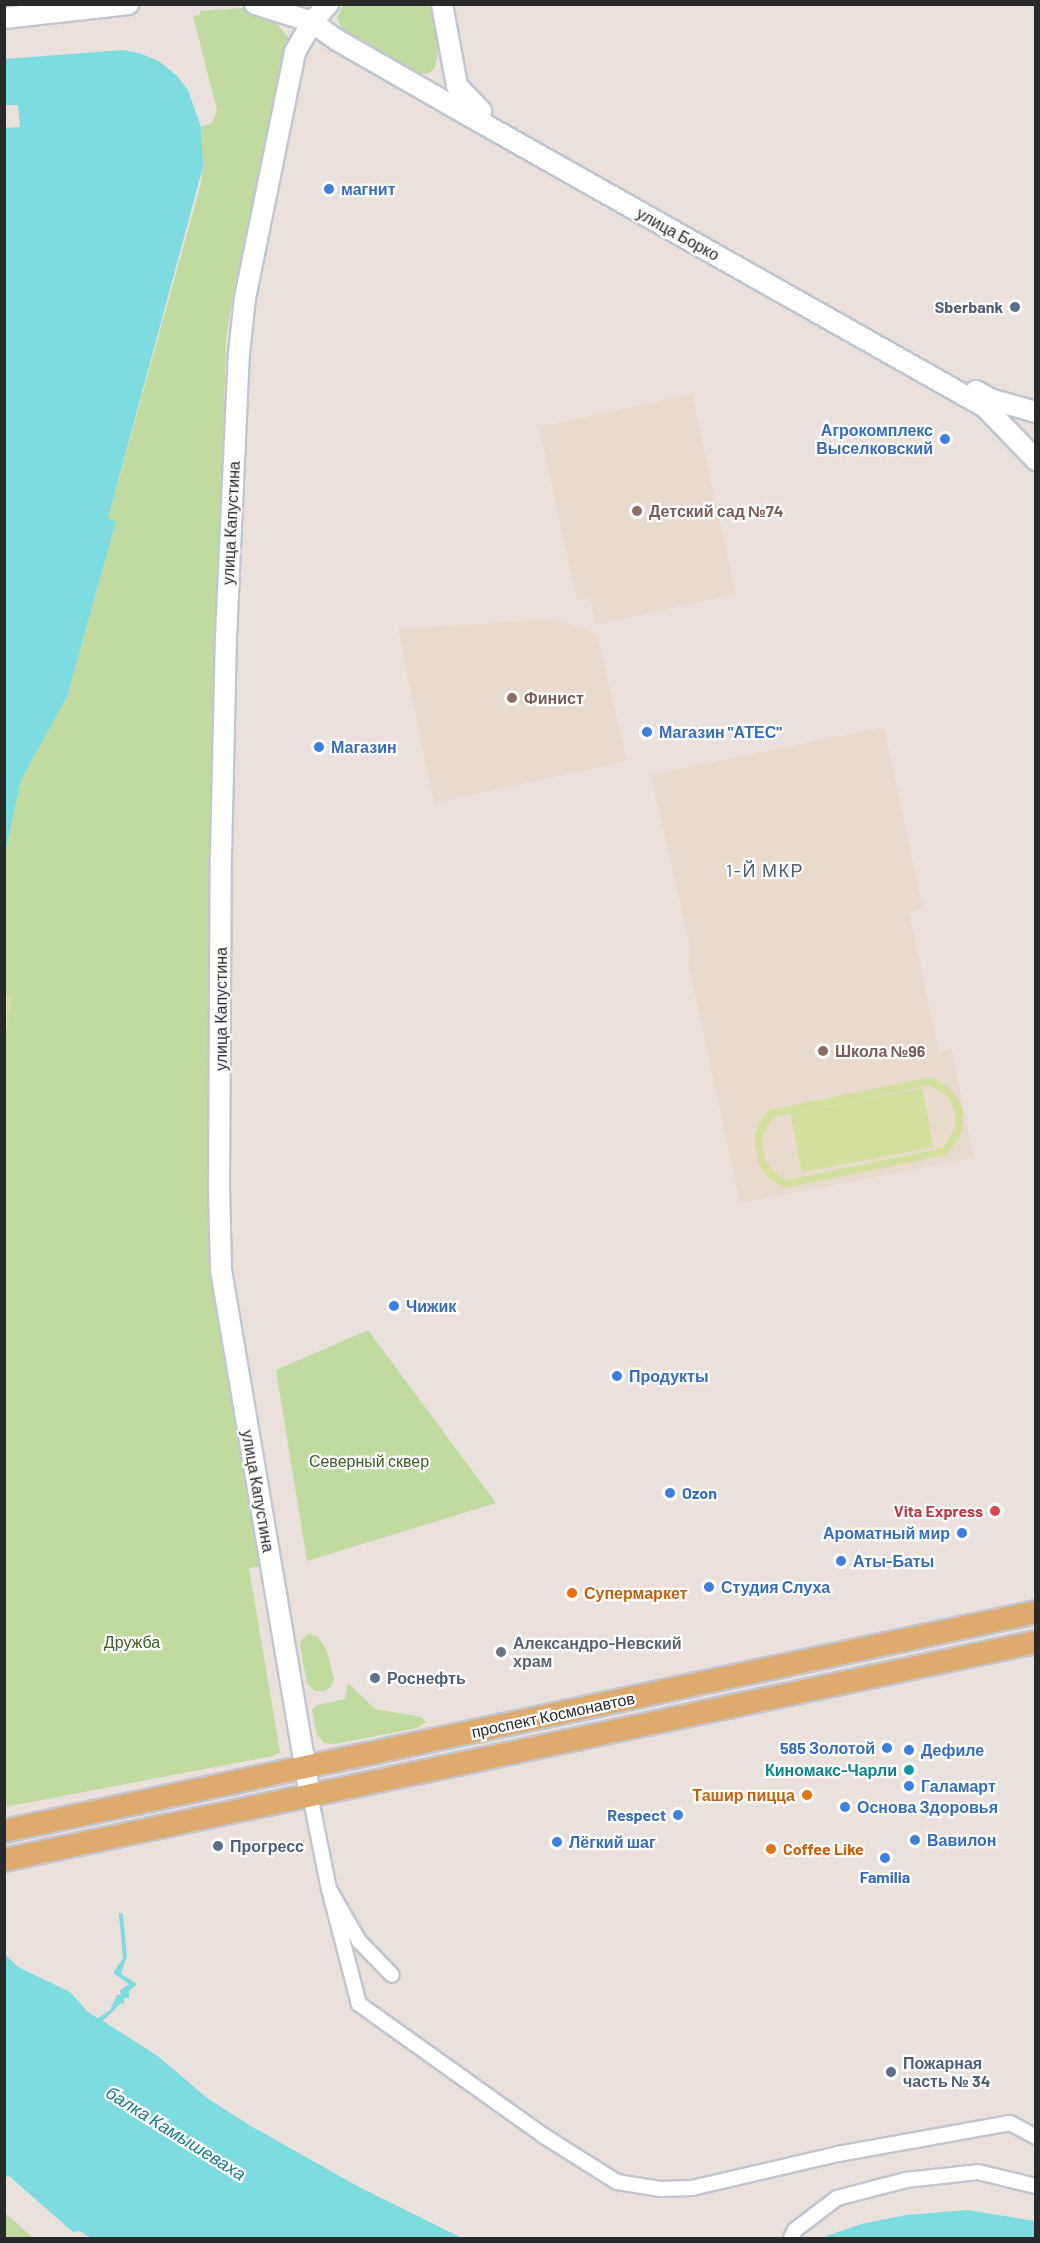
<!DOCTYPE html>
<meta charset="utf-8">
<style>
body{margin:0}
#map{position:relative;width:1040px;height:2243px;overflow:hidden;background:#eae1dd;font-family:Barlow,sans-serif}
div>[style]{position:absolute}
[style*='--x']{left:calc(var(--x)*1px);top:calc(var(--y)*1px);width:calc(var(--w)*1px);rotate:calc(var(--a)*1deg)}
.education>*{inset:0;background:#e9dace}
.green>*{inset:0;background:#c1daa0}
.pitch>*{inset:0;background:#d3e09d;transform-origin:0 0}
.water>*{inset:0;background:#7ddcdf}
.stream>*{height:4px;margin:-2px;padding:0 2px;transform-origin:2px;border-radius:2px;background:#7ddcdf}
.roads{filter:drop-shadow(2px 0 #c2c6ce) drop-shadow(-2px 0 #c2c6ce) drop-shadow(0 2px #c2c6ce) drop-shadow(0 -2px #c2c6ce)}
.street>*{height:14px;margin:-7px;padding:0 7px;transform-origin:7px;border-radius:7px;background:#fff}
.secondary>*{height:20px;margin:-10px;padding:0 10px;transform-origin:10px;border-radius:10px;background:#fff}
.primary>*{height:22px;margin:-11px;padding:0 11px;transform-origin:11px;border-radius:11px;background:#dfaa6d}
.dots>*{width:16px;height:16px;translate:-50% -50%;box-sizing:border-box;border:3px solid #fff;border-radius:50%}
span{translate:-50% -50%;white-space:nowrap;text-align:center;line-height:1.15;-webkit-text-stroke:4.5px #fff;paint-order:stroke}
.shop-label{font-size:16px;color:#366cbe;font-weight:700}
.left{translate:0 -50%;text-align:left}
.right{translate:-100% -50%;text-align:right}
.street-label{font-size:16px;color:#292929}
.service-label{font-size:16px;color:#4e5e75;font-weight:700}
.education-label{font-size:16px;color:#785e54;font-weight:700}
.park-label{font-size:16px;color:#3c5d23}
.health-label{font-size:16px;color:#be3a42;font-weight:700}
.food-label{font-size:16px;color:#c56008;font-weight:700}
.worship-label{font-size:16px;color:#5b616d;font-weight:700}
.culture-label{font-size:16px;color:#0d838f;font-weight:700}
.neighbourhood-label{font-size:18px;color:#505f74;letter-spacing:1.5px}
.water-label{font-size:18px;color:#1e7d89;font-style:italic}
.frame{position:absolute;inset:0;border:6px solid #292929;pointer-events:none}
</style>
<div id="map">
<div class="education">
<i style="clip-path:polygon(692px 394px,736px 594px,595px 625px,590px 598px,577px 601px,539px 427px)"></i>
<i style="clip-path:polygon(555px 619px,597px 634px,627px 761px,434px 803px,398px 629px)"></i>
<i style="clip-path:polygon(884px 727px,923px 909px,909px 912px,910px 916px,939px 1052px,952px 1049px,974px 1158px,740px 1203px,687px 958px,692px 956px,651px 775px)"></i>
</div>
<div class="green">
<i style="clip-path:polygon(343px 5px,432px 5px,438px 54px,434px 69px,427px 74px,412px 72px,343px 31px,337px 18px)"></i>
<i style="clip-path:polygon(243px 8px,269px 14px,289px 38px,289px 61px,235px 283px,226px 338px,218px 640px,210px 1261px,234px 1389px,262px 1566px,249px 1568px,280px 1752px,273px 1756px,5px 1807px,5px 853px,21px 780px,67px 697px,116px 521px,108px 518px,200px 187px,203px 167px,201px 127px,212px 123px,217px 110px,193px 16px,200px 15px,200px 11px)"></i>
<i style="clip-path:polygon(368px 1330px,496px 1503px,307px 1561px,276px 1370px)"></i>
<i style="clip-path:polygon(309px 1634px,318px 1637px,327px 1651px,334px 1680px,331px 1687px,324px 1691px,315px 1691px,307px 1684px,300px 1644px,303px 1638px)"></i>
<i style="clip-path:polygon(348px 1683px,375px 1709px,421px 1717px,426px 1722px,417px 1728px,335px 1744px,324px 1743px,317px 1735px,312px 1710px,317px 1705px,345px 1699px)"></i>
<i style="clip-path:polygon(4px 2213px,5px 2213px,33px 2238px,5px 2238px)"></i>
</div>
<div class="pitch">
<i style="clip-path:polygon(5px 995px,12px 996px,5px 1040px,4px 995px)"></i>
<i style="clip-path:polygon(evenodd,931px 1077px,949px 1087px,960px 1102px,963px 1111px,962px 1130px,959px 1139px,946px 1155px,785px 1188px,768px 1178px,758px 1163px,754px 1136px,762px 1118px,769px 1110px,931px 1077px,930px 1085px,949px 1098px,955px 1113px,955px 1128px,943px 1148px,786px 1180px,774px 1172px,765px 1160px,762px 1137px,773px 1117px,930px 1085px)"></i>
<i style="left:922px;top:1088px;width:60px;height:134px;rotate:79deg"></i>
</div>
<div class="water">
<i style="clip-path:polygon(123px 50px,139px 53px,159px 61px,177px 76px,188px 90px,201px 127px,203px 167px,108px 518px,116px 521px,67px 697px,21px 780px,5px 853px,4px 128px,20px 127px,18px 105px,5px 105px,5px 59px)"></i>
<i style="clip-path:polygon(4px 1953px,18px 1967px,70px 1992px,88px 2012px,98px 2018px,110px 2010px,117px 1995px,121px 1995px,120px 1990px,129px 1984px,113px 1973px,124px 1957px,126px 1958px,121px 1974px,137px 1984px,129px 1991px,129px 1998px,124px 1998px,124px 2004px,121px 2003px,103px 2021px,159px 2057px,207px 2098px,249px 2125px,359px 2187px,462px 2238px,91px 2238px,79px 2231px,73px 2232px,9px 2176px,5px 2177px)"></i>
<i style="clip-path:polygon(967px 2210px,1035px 2221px,1035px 2238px,821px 2238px,861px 2224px,907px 2215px)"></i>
</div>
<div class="stream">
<i style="--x:121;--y:1915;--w:42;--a:84.6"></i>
</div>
<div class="roads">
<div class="street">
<i style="--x:310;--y:1795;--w:96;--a:78.6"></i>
<i style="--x:329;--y:1889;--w:60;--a:60"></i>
<i style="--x:359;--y:1941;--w:47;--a:45.9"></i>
<i style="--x:329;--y:1889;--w:119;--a:75.4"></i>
<i style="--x:359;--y:2004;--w:227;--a:35.5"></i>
<i style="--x:544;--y:2136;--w:86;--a:32.2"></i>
<i style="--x:617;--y:2182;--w:45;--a:9"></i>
<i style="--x:661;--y:2189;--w:31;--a:-2"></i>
<i style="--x:692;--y:2188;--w:150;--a:-13.1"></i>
<i style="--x:838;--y:2154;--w:175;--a:-10.2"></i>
<i style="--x:1010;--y:2123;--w:30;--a:28"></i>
<i style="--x:791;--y:2238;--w:9;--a:-63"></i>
<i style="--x:795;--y:2230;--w:53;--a:-37.3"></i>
<i style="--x:837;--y:2198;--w:71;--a:-14.6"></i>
<i style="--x:906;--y:2180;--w:72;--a:-6.3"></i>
<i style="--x:978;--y:2172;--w:60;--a:13.6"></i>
</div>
<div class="secondary">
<i style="--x:255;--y:4;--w:60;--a:17.5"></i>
<i style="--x:312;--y:22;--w:31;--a:36"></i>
<i style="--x:337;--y:40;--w:167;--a:29.8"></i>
<i style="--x:482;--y:123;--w:578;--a:29.45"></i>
<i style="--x:985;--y:407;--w:74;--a:46.1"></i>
<i style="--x:442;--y:4;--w:83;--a:79.6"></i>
<i style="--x:457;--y:86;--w:35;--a:46"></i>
<i style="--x:4;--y:18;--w:125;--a:-6.4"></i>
<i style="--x:976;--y:391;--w:16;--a:30"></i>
<i style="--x:990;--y:399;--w:48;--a:15.8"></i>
<i style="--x:310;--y:1795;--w:532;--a:-99.62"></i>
<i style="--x:221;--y:1270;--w:80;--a:-91.4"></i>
<i style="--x:219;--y:1190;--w:335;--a:-89.7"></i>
<i style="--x:221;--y:855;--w:218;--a:-88.7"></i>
<i style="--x:226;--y:637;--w:284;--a:-87.4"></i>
<i style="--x:239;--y:353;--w:55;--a:-83.8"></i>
<i style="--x:245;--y:298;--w:251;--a:-78.5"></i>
<i style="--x:295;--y:52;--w:34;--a:-60"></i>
<i style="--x:312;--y:22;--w:24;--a:-48"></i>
</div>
<div class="primary">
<i style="--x:4;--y:1831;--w:1055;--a:-11.98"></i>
<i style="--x:4;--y:1860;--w:1055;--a:-11.93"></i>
</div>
</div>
<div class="dots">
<i style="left:329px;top:189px;background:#3f7fe0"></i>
<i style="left:1015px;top:307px;background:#5c6f8a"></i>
<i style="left:945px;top:439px;background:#3f7fe0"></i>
<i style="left:637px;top:511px;background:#8d6e63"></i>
<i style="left:512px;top:698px;background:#8d6e63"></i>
<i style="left:647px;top:732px;background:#3f7fe0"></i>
<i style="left:319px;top:747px;background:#3f7fe0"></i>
<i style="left:823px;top:1051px;background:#8d6e63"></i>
<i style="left:394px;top:1306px;background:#3f7fe0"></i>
<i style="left:617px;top:1376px;background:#3f7fe0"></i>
<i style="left:670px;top:1493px;background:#3f7fe0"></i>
<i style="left:995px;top:1511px;background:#e0444e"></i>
<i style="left:962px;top:1533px;background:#3f7fe0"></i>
<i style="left:841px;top:1561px;background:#3f7fe0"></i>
<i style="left:709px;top:1587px;background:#3f7fe0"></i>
<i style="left:572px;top:1593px;background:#e8710a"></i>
<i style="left:501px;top:1652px;background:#6b7280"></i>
<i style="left:375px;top:1678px;background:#5c6f8a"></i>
<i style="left:887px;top:1748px;background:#3f7fe0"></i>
<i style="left:909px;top:1750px;background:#3f7fe0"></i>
<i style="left:909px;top:1770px;background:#0f9aa8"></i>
<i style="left:909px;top:1786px;background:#3f7fe0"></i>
<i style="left:807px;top:1795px;background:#e8710a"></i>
<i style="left:845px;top:1807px;background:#3f7fe0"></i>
<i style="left:678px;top:1815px;background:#3f7fe0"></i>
<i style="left:915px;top:1840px;background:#3f7fe0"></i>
<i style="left:557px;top:1842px;background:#3f7fe0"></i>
<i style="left:218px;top:1846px;background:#5c6f8a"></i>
<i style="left:771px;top:1849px;background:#e8710a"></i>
<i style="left:885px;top:1858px;background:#3f7fe0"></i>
<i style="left:891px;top:2072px;background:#5c6f8a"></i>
</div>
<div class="shop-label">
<span class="left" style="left:341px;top:189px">магнит</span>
<span class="right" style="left:933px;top:439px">Агрокомплекс<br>Выселковский</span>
<span class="left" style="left:659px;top:732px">Магазин "АТЕС"</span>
<span class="left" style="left:331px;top:747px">Магазин</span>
<span class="left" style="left:406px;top:1306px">Чижик</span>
<span class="left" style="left:629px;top:1376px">Продукты</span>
<span class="left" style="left:682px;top:1493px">Ozon</span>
<span class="right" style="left:950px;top:1533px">Ароматный мир</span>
<span class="left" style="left:853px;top:1561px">Аты-Баты</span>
<span class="left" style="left:721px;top:1587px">Студия Слуха</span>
<span class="right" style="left:875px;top:1748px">585 Золотой</span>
<span class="left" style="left:921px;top:1750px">Дефиле</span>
<span class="left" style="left:921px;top:1786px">Галамарт</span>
<span class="left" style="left:857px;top:1807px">Основа Здоровья</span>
<span class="right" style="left:666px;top:1815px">Respect</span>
<span class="left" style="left:927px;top:1840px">Вавилон</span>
<span class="left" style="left:569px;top:1842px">Лёгкий шаг</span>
<span style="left:885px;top:1877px">Familia</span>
</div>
<div class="street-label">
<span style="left:678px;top:234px;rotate:29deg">улица Борко</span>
<span style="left:231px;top:523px;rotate:-87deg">улица Капустина</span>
<span style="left:221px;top:1009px;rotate:-90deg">улица Капустина</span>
<span style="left:258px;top:1491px;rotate:80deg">улица Капустина</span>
<span style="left:553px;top:1715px;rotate:-12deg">проспект Космонавтов</span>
</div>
<div class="service-label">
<span class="right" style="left:1003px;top:307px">Sberbank</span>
<span class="left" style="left:387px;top:1678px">Роснефть</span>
<span class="left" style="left:230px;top:1846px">Прогресс</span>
<span class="left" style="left:903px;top:2072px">Пожарная<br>часть № 34</span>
</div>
<div class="education-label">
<span class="left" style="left:649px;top:511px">Детский сад №74</span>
<span class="left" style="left:524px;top:698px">Финист</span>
<span class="left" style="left:835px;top:1051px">Школа №96</span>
</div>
<div class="park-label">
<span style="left:369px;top:1461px">Северный сквер</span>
<span style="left:132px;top:1642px">Дружба</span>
</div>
<div class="health-label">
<span class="right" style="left:983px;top:1511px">Vita Express</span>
</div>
<div class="food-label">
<span class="left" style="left:584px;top:1593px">Супермаркет</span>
<span class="right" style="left:795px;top:1795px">Ташир пицца</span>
<span class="left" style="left:783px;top:1849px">Coffee Like</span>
</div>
<div class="worship-label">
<span class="left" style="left:513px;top:1652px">Александро-Невский<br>храм</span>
</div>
<div class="culture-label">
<span class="right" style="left:897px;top:1770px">Киномакс-Чарли</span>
</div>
<div class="neighbourhood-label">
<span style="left:765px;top:870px">1-Й МКР</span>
</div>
<div class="water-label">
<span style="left:176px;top:2133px;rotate:32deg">балка Камышеваха</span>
</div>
<div class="frame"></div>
</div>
